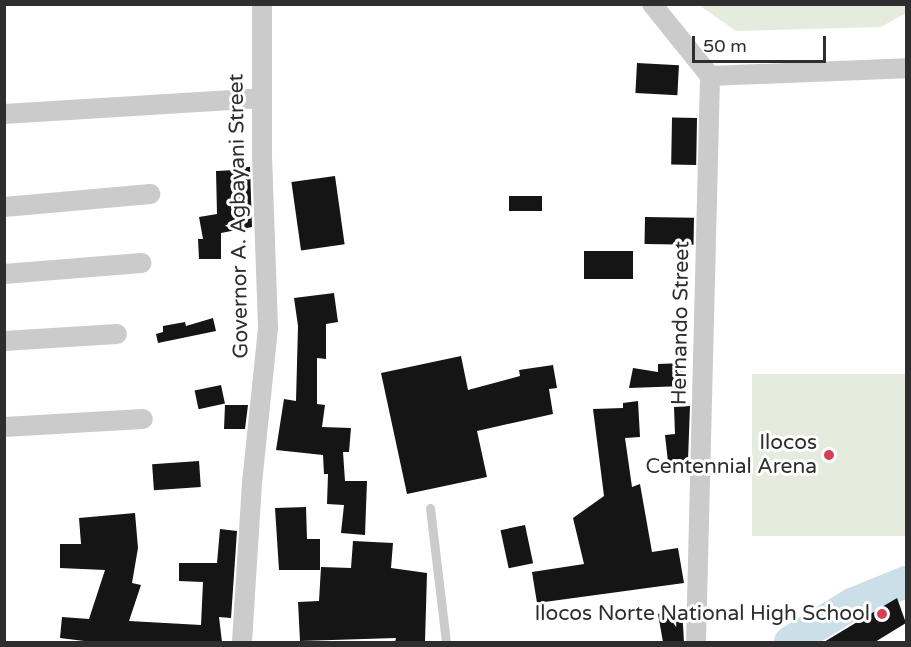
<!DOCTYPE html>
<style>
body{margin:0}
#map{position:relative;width:911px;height:647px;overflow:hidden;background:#fff;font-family:"Varela Round",sans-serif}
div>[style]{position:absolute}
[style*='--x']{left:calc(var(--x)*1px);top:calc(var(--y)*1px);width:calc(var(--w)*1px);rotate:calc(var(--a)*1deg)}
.green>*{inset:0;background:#e5ebdd;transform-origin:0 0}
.river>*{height:32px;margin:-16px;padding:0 16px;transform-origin:16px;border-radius:16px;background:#cbdfe9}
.building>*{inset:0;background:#151515;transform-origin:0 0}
.service>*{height:9px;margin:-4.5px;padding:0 4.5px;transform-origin:4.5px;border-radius:4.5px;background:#cbcbcb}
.minor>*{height:20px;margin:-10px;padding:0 10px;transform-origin:10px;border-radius:10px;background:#cbcbcb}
.dots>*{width:16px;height:16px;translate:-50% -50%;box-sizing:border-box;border:3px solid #fff;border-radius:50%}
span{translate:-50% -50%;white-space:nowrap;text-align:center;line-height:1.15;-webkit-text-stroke:6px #fff;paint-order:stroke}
.street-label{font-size:21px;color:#2e2e2e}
.poi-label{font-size:21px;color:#2e2e2e}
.right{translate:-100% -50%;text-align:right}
.frame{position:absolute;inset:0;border:6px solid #2e2e2e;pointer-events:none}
.scale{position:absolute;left:692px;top:36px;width:134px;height:27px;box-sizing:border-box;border:3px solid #2e2e2e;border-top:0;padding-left:8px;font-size:18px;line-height:21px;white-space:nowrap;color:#2e2e2e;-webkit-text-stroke:4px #fff;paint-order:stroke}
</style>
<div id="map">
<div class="green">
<i style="clip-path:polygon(906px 4px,906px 13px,881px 27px,736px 31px,699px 5px)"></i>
<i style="left:752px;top:374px;width:154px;height:162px"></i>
</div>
<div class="river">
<i style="--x:790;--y:642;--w:73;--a:-31.5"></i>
<i style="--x:852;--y:604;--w:58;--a:-22.2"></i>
</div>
<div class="building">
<i style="left:637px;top:63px;width:42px;height:30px;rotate:3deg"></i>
<i style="left:697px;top:118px;width:47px;height:25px;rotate:91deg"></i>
<i style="clip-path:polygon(235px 167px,250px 167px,252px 227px,221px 233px,221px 259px,199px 259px,198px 239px,203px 239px,199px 217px,217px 214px,216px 171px,235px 170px)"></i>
<i style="left:335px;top:176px;width:69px;height:44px;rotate:82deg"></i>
<i style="left:509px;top:196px;width:33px;height:15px"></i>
<i style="left:645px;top:217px;width:49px;height:27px;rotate:1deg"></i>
<i style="left:584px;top:251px;width:49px;height:28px"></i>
<i style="clip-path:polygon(334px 293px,338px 322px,326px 324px,326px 359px,317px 358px,317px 404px,325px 405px,322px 427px,351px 428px,349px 452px,343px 452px,345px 481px,367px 481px,365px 535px,341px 533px,344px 505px,327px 504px,328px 474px,324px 474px,323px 455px,276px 450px,284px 399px,296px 401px,298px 326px,294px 298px)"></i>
<i style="clip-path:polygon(213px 318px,216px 331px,158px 343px,156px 334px,163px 332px,163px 326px,185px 322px,186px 326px)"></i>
<i style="clip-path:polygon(461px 356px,468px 390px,520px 376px,519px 370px,553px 365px,557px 388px,549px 389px,553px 414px,477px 431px,487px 477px,407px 494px,381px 373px)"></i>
<i style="clip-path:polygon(683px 363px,684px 386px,629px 388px,633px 368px,658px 372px,658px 364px)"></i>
<i style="left:221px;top:385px;width:19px;height:27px;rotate:78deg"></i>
<i style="clip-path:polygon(638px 401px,640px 437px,625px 438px,632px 487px,640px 484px,652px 552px,678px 548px,684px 583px,537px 603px,532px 572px,584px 564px,573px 518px,604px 496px,593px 409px,623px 408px,623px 403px)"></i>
<i style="clip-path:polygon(225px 405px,248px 405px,245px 429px,224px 429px)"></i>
<i style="clip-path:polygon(690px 406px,688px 460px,668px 462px,665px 435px,675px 434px,674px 407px)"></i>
<i style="left:199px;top:461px;width:26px;height:47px;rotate:86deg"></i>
<i style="clip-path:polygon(306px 507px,307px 539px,320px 539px,320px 570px,279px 570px,275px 508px)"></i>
<i style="clip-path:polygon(135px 513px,138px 548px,132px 583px,141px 585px,129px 621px,201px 625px,203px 582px,179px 581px,179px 563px,217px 563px,220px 529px,237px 531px,231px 618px,219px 617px,222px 642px,92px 642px,60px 638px,62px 617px,89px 619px,105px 570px,60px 568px,60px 544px,81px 544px,79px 518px)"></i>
<i style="left:525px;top:525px;width:39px;height:25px;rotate:78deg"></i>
<i style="clip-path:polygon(353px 541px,393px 543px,391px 568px,427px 573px,425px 642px,395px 642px,396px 638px,300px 641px,298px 602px,319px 601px,321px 567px,351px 568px)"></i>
<i style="clip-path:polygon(897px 598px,906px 623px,875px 642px,824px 642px)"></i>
<i style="clip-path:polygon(682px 608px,684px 642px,663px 642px,658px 614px)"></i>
</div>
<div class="service">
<i style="--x:430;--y:508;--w:135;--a:83.2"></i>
</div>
<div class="minor">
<i style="--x:652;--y:4;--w:92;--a:51.1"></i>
<i style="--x:710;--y:76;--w:196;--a:-2.3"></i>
<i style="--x:4;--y:114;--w:258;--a:-3.5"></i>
<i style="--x:4;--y:207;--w:147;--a:-5.1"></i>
<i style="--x:4;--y:274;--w:138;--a:-4.6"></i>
<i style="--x:4;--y:341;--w:113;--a:-3.5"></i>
<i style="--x:4;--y:427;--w:139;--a:-3.3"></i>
<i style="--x:242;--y:642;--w:159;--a:-86.4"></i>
<i style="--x:252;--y:483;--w:157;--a:-84.1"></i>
<i style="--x:268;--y:327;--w:169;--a:-92"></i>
<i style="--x:262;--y:158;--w:154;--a:-90"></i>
<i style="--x:696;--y:642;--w:566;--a:-88.58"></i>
</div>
<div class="dots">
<i style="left:829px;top:455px;background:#d83e55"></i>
<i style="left:882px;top:614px;background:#d83e55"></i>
</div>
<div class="street-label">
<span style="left:239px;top:216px;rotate:-91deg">Governor A. Agbayani Street</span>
<span style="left:681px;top:323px;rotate:-89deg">Hernando Street</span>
</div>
<div class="poi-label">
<span class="right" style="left:817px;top:455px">Ilocos<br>Centennial Arena</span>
<span class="right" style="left:870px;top:614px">Ilocos Norte National High School</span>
</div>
<div class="frame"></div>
<div class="scale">50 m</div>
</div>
